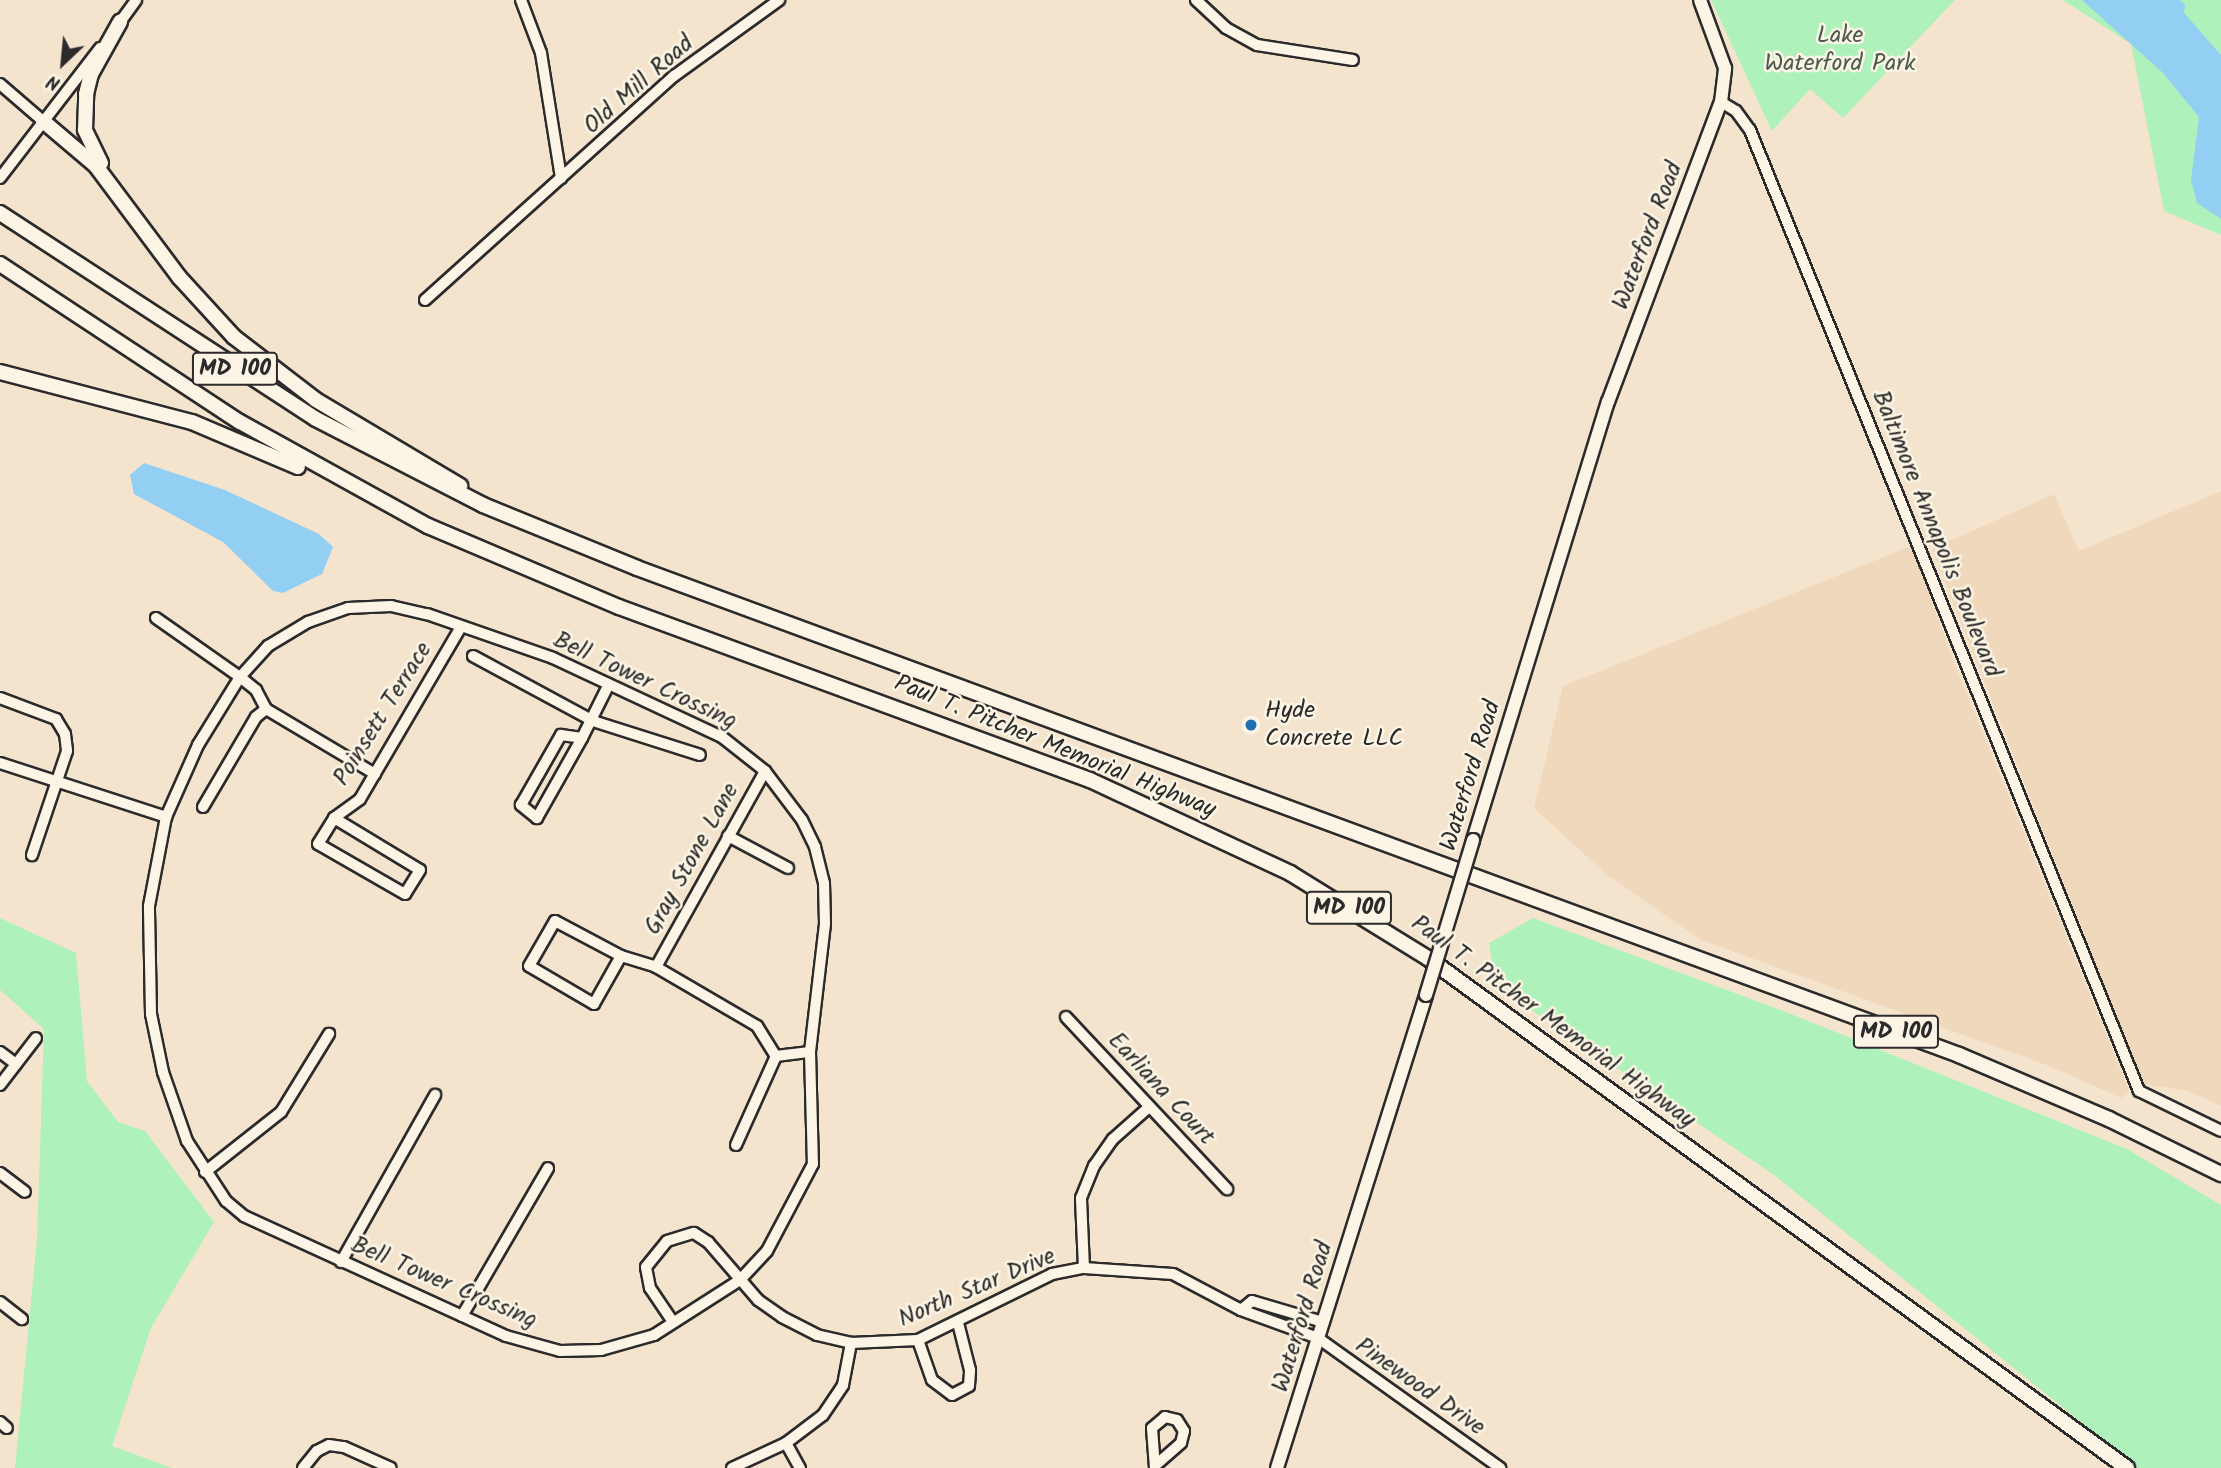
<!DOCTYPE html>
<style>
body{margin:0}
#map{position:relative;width:2221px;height:1468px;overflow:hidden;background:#f5e4cd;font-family:Kalam,sans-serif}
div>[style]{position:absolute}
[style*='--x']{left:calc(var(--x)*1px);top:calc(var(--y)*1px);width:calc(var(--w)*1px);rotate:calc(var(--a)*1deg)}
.built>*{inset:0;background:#f0d8bc}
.green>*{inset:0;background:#aff1ba}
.water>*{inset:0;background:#93cff3}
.roads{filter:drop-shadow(2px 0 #2b2b2b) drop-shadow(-2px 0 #2b2b2b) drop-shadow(0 2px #2b2b2b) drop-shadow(0 -2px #2b2b2b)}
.minor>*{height:10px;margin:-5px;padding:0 5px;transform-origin:5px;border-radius:5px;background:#fcf5e5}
.major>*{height:12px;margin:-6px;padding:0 6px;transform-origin:6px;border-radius:6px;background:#fcf5e5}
.highway>*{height:14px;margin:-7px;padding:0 7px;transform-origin:7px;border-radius:7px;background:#fcf5e5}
.bridges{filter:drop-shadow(2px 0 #2b2b2b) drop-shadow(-2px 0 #2b2b2b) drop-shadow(0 2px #2b2b2b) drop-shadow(0 -2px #2b2b2b)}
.major-bridge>*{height:12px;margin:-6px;padding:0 6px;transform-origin:6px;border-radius:6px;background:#fcf5e5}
.dots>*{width:19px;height:19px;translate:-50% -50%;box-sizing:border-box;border:4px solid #fcf5e5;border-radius:50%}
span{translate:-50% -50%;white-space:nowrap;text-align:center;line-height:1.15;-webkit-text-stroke:5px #fcf5e5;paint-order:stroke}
.shield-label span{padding:2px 5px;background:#fcf5e5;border:2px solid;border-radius:5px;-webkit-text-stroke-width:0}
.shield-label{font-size:23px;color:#2b2b2b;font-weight:700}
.park-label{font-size:24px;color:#4c5c4f}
.street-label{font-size:24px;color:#2b2b2b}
.poi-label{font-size:24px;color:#2b2b2b}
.left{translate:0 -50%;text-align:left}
.north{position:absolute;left:28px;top:28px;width:70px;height:70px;-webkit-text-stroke:5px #fcf5e5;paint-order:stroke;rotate:206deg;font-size:19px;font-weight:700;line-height:28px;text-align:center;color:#2b2b2b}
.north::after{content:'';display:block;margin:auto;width:24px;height:32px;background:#2b2b2b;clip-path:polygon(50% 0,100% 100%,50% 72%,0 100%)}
</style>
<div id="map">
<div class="built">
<i style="clip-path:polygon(2221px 491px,2221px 1106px,2188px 1091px,2143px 1084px,1932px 549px,2054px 494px,2079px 551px)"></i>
<i style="clip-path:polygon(1911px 546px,1956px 667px,2129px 1090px,2121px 1098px,2049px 1066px,1701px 940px,1606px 874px,1534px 808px,1563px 686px)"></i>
</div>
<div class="green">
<i style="clip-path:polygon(1711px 0,1955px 0,1843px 118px,1810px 89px,1772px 131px)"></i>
<i style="clip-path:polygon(2063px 0,2221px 0,2221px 235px,2164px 211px,2131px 44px)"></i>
<i style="clip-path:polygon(0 918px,76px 953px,87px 1081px,118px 1122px,145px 1131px,214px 1222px,151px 1328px,112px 1446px,172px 1468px,15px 1468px,37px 1239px,44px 1029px,0 990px)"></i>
<i style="clip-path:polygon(1533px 918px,1786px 1012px,2127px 1149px,2221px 1205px,2221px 1468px,2138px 1468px,1774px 1175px,1496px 986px,1489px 943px)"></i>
</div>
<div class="water">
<i style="clip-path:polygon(2082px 0,2179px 0,2185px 4px,2184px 13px,2221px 55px,2221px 219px,2197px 203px,2191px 180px,2199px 117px,2163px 73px)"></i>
<i style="clip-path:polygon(144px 463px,225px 490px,319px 534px,333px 547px,322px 574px,283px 593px,273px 591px,223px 542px,134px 494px,130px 475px)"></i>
</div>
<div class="roads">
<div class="minor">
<i style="--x:521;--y:0;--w:57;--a:69.3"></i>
<i style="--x:541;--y:53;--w:127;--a:80.9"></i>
<i style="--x:1196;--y:0;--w:41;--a:43"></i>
<i style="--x:1226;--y:28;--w:35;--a:29"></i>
<i style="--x:1257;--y:45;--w:97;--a:8.9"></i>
<i style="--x:118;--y:25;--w:31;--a:-54"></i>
<i style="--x:0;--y:84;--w:57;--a:40.7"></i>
<i style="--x:1721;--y:102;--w:17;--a:31"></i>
<i style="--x:1736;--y:111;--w:24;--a:54"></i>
<i style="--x:1750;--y:130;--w:1037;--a:67.96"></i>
<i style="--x:2139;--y:1091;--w:91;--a:26"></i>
<i style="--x:0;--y:178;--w:164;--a:-52.4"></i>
<i style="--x:425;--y:300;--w:335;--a:-42"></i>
<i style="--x:674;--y:76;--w:130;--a:-35.9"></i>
<i style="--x:391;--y:606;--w:37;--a:13"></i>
<i style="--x:427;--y:614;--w:133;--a:19.2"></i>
<i style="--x:553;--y:658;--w:187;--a:25.1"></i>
<i style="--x:722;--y:737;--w:55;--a:38.3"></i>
<i style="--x:765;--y:771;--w:61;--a:52.9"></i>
<i style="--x:802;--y:820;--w:30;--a:64"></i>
<i style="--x:815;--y:847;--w:37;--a:76"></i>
<i style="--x:824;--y:883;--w:41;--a:88.6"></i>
<i style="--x:825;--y:924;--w:129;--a:96.7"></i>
<i style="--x:810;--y:1052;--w:112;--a:88.5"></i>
<i style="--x:813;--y:1164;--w:98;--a:117.9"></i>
<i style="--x:767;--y:1251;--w:40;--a:133"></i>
<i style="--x:740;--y:1280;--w:102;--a:147.4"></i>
<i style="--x:654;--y:1335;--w:55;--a:164.2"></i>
<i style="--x:601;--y:1350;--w:41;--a:178.6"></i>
<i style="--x:560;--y:1351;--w:56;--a:-164.5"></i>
<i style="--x:506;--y:1336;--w:288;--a:-155.4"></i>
<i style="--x:244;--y:1216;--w:23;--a:-140"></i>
<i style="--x:226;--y:1201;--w:72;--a:-123"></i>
<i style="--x:187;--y:1141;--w:73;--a:-109.2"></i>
<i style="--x:163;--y:1072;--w:59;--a:-101.7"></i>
<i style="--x:151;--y:1014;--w:108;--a:-91.1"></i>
<i style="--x:149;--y:906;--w:91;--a:-79.2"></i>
<i style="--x:166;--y:817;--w:79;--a:-66"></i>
<i style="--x:198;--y:745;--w:80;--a:-58.3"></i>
<i style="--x:240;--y:677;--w:42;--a:-47.9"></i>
<i style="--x:268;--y:646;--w:47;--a:-31"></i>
<i style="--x:308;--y:622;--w:42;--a:-19.3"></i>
<i style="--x:348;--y:608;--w:43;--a:-2.7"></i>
<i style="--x:156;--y:618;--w:103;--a:35.1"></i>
<i style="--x:240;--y:677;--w:21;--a:39"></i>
<i style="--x:256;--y:690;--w:21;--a:62"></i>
<i style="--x:266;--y:709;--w:127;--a:30.8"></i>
<i style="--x:473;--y:656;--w:136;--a:28.4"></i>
<i style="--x:593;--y:721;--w:112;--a:17.6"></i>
<i style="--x:0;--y:698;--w:60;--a:20.6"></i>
<i style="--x:56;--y:719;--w:17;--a:59"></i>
<i style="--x:65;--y:734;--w:17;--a:83"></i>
<i style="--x:67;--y:751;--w:110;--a:108.6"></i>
<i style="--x:561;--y:735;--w:21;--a:8"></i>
<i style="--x:582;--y:738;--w:92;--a:119.4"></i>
<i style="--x:537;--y:818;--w:21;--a:-141"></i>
<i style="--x:521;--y:805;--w:81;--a:-60.3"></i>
<i style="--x:582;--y:738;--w:60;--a:-63.4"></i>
<i style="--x:0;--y:763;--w:175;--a:18"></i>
<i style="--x:203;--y:807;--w:104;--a:-59.5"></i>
<i style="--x:256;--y:717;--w:13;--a:-39"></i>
<i style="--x:334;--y:818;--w:100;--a:31.2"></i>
<i style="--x:420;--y:870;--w:28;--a:122"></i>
<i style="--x:405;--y:894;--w:100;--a:-150.1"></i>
<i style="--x:318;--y:844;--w:31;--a:-58"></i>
<i style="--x:334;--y:818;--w:32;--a:-36"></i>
<i style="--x:360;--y:799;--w:199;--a:-59.6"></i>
<i style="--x:728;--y:836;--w:68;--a:28.1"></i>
<i style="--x:555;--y:921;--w:75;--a:27.9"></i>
<i style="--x:621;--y:956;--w:55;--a:119.4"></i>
<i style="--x:594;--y:1004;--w:75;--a:-149.7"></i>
<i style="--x:529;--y:966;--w:52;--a:-60"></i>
<i style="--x:621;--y:956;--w:37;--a:17"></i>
<i style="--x:656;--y:967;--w:117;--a:30.3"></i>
<i style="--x:757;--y:1026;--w:36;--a:58"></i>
<i style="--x:776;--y:1056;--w:34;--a:-7"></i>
<i style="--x:656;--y:967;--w:224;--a:-60.9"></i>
<i style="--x:1066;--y:1017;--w:236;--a:46.9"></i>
<i style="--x:0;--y:1052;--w:20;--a:37"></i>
<i style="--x:0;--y:1085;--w:59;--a:-52.5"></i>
<i style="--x:736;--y:1145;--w:98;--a:-65.8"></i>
<i style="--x:205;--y:1172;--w:97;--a:-38.3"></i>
<i style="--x:281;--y:1112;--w:92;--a:-58.4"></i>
<i style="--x:0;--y:1173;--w:31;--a:37"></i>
<i style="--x:341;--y:1262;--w:192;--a:-60.6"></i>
<i style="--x:1084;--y:1268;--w:70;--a:-92.5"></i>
<i style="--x:1081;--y:1198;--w:35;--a:-68"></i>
<i style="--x:1094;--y:1166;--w:33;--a:-55"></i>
<i style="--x:1113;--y:1139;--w:47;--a:-41.5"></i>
<i style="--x:0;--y:1302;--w:28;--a:38"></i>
<i style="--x:1241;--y:1310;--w:14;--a:-39"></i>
<i style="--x:1252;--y:1301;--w:74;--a:16.5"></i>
<i style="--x:462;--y:1316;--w:171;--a:-59.8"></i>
<i style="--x:673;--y:1322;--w:41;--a:-124.1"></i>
<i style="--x:650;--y:1288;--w:21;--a:-101"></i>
<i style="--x:646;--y:1267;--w:33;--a:-51"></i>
<i style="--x:667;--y:1241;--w:28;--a:-17"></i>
<i style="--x:694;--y:1233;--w:17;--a:33"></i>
<i style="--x:708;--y:1242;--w:77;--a:49.2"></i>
<i style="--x:758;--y:1300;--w:29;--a:35"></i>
<i style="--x:782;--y:1317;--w:39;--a:27"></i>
<i style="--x:817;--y:1335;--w:35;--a:13"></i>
<i style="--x:851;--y:1343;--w:67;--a:-2.6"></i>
<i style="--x:918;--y:1340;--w:149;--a:-26.2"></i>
<i style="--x:1052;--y:1274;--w:33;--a:-11"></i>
<i style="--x:1084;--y:1268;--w:89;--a:3.9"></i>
<i style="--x:1173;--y:1274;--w:77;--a:27.9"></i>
<i style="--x:1241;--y:1310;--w:82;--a:20"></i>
<i style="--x:1318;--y:1338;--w:224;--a:35.5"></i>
<i style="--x:918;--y:1340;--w:42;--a:70.7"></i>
<i style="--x:932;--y:1380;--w:25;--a:37"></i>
<i style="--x:952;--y:1395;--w:19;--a:-28"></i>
<i style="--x:969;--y:1386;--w:16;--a:-86"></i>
<i style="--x:970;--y:1370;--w:49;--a:-104.3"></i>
<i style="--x:0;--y:1422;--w:9;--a:41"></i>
<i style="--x:786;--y:1443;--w:29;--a:61"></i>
<i style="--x:303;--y:1468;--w:22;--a:-51"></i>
<i style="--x:317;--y:1451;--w:13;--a:-27"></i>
<i style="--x:329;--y:1445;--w:15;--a:8"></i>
<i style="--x:344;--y:1447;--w:51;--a:24.1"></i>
<i style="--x:732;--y:1468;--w:60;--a:-24.8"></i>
<i style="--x:786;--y:1443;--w:46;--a:-37.1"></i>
<i style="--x:823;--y:1415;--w:36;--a:-56"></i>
<i style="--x:843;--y:1385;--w:43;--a:-79.2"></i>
<i style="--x:1155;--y:1468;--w:40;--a:-94.3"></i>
<i style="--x:1152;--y:1428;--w:17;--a:-40"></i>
<i style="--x:1165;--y:1417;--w:12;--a:14"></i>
<i style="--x:1177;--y:1420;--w:13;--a:58"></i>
<i style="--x:1184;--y:1431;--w:12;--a:104"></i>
<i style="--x:1181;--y:1443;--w:33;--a:139"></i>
</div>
<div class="major">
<i style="--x:1473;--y:840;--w:458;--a:-72.9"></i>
<i style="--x:1608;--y:402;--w:321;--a:-69.4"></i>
<i style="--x:1721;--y:102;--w:34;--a:-83"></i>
<i style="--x:1725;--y:68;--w:72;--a:-110.2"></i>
<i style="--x:1277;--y:1468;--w:496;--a:-72.5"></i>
</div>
<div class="highway">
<i style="--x:43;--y:121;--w:70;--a:40.3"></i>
<i style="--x:96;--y:166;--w:139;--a:53.2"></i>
<i style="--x:179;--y:277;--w:81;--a:47.5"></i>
<i style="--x:234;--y:337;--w:103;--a:37.5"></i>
<i style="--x:316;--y:400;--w:168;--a:30.8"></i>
<i style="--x:101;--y:163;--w:37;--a:-116"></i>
<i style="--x:85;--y:130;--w:36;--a:-88"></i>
<i style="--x:86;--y:94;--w:21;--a:-76"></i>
<i style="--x:91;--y:74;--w:60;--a:-60.9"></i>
<i style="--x:0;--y:213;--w:377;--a:33.1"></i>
<i style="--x:316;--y:419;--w:188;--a:27.2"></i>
<i style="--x:483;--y:505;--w:166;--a:22.2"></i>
<i style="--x:637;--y:568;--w:1409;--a:20.22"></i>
<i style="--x:1959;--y:1055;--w:163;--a:23.1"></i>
<i style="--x:2109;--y:1119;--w:125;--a:26.2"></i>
<i style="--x:0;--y:264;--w:287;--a:33.4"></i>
<i style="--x:240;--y:422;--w:215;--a:29"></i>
<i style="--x:428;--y:526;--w:207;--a:23"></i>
<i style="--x:619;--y:607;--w:502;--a:20.17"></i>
<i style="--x:1090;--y:780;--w:221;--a:24.9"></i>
<i style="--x:1290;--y:873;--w:163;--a:31.7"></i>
<i style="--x:1429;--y:959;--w:864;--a:36.1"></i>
<i style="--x:0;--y:372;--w:198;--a:14.6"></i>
<i style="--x:192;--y:422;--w:115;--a:23"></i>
</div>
</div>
<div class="bridges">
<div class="major-bridge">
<i style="--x:1426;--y:995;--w:162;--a:-73.1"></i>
</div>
</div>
<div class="dots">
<i style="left:1251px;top:725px;background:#1f6fb2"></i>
</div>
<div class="shield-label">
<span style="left:235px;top:369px">MD 100</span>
<span style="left:1349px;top:908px">MD 100</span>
<span style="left:1896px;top:1032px">MD 100</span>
</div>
<div class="park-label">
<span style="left:1840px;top:50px">Lake<br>Waterford Park</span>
</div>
<div class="street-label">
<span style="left:639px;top:85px;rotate:-41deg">Old Mill Road</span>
<span style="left:1648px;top:236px;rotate:-69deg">Waterford Road</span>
<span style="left:1936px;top:534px;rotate:68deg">Baltimore Annapolis Boulevard</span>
<span style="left:645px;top:681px;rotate:25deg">Bell Tower Crossing</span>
<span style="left:383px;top:714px;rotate:-58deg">Poinsett Terrace</span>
<span style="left:1055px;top:747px;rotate:22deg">Paul T. Pitcher Memorial Highway</span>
<span style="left:1471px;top:776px;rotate:-73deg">Waterford Road</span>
<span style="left:692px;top:859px;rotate:-61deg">Gray Stone Lane</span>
<span style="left:1553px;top:1022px;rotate:36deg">Paul T. Pitcher Memorial Highway</span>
<span style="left:1161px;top:1089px;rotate:47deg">Earliana Court</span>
<span style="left:444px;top:1283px;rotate:23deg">Bell Tower Crossing</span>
<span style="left:977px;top:1288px;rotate:-23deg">North Star Drive</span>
<span style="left:1303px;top:1317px;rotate:-73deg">Waterford Road</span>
<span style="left:1420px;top:1387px;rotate:35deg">Pinewood Drive</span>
</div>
<div class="poi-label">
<span class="left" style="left:1265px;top:725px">Hyde<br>Concrete LLC</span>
</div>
<div class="north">N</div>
</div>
